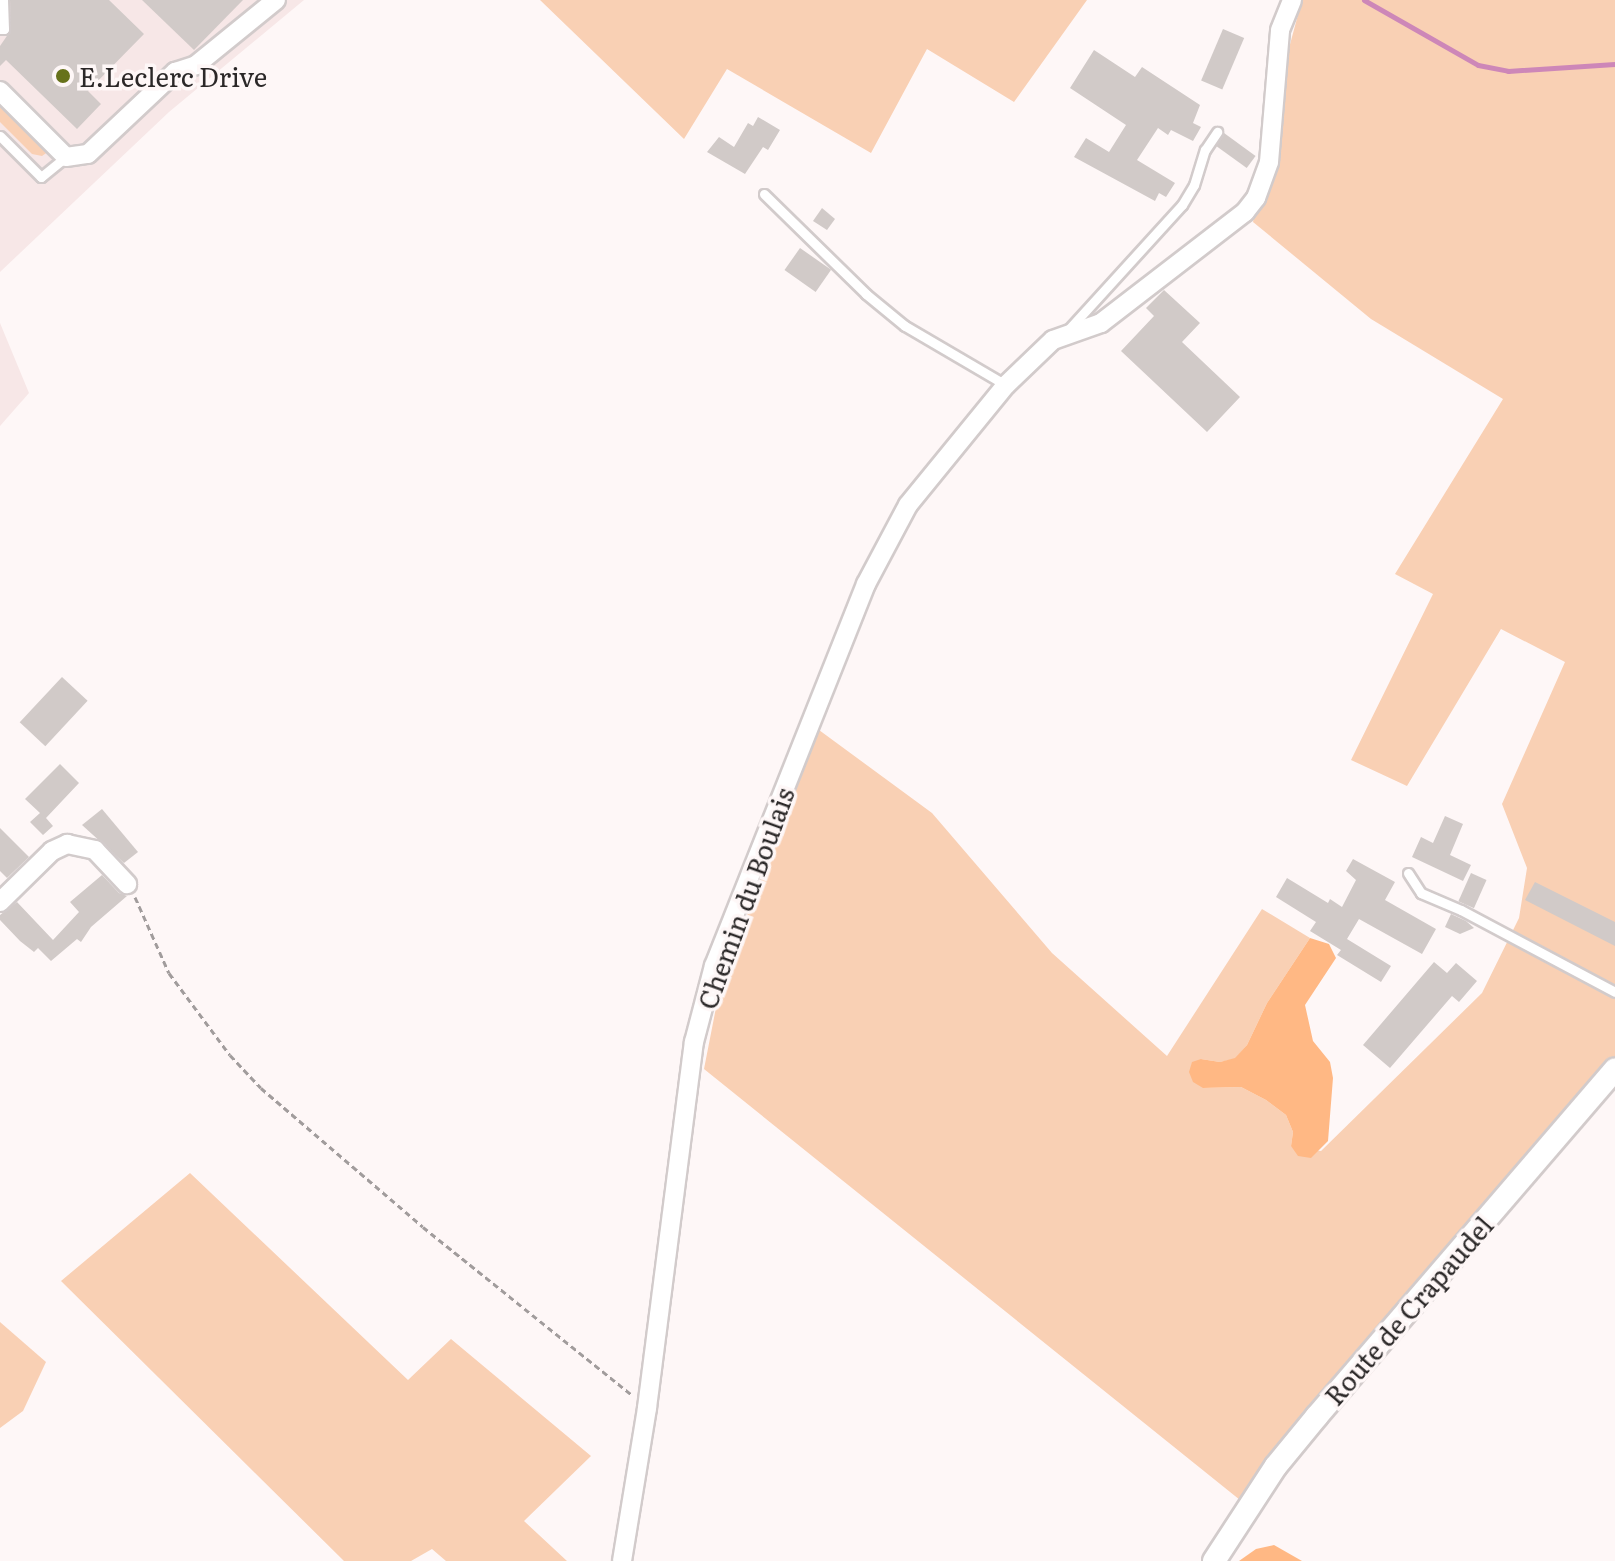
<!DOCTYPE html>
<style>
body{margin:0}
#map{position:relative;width:1615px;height:1561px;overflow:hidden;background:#fef7f7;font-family:Literata,serif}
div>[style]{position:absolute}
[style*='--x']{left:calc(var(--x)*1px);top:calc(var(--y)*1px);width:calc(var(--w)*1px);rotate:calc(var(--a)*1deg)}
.built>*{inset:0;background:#f7e7e7}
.green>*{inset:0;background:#f9d0b4}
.forest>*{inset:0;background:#ffb884}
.stream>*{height:5px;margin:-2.5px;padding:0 2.5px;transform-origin:2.5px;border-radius:2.5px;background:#cd87b8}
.building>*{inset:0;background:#d1cac8;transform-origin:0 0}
.path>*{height:3px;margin-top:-1.5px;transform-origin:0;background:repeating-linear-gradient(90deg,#a19c9c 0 6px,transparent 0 10px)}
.roads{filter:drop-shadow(2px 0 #d2cbcb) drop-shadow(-2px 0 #d2cbcb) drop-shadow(0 2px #d2cbcb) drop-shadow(0 -2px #d2cbcb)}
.service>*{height:9px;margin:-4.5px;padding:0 4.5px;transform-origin:4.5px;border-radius:4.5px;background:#fff}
.minor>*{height:18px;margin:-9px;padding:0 9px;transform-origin:9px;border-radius:9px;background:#fff}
.tertiary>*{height:22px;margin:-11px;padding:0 11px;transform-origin:11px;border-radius:11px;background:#fff}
.dots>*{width:22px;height:22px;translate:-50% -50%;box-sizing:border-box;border:4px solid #fef7f7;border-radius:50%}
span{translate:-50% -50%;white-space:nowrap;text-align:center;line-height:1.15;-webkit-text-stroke:7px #fef7f7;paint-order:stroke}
.poi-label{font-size:26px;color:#2b2828}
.left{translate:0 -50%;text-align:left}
.street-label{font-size:26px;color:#2b2828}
</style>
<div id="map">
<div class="built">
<i style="clip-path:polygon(0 0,304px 0,169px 112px,0 272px)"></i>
<i style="clip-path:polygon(0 323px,29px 393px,0 426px)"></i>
</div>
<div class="green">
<i style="clip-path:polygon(540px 0,1087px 0,1014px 102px,927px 49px,871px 153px,727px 69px,684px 139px)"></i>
<i style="clip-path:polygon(1302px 0,1615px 0,1615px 1060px,1282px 1442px,1240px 1500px,704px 1069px,722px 977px,819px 730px,932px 813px,1052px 953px,1167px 1056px,1262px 909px,1310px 938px,1267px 1003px,1247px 1045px,1235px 1059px,1220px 1062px,1201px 1059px,1203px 1088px,1241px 1087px,1266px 1100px,1286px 1115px,1293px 1132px,1291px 1146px,1321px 1151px,1482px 993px,1519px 918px,1527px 868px,1502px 804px,1565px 662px,1501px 629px,1407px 786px,1351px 760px,1433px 594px,1395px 574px,1503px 399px,1371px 319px,1253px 222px,1279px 85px)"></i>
<i style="clip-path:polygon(0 102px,49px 151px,42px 156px,32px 154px,0 122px)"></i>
<i style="clip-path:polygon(190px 1173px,408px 1380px,451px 1339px,591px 1456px,524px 1521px,567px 1561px,446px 1561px,432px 1549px,411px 1561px,344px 1561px,61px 1281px)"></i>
<i style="clip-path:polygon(0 1322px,46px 1362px,23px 1411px,0 1428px)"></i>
</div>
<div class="forest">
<i style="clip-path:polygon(1310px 938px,1329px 944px,1336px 958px,1305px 1005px,1313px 1041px,1330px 1062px,1333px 1078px,1328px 1141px,1311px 1158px,1298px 1156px,1291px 1146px,1293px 1132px,1286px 1115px,1266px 1100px,1241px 1087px,1203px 1088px,1193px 1082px,1189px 1072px,1192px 1062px,1201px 1059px,1220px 1062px,1235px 1058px,1247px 1045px,1267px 1003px)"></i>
<i style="clip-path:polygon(1274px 1545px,1302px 1561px,1239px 1561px,1256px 1549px)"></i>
</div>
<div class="stream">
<i style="--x:1364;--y:0;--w:131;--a:29.7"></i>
<i style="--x:1478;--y:65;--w:31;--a:11"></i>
<i style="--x:1508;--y:71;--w:107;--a:-3.7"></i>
</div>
<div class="building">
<i style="clip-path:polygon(10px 0,109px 0,144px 34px,88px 91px,101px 104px,77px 129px,6px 60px,0 66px,0 46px,11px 30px)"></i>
<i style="clip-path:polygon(142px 0,243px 0,194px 50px)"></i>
<i style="left:1223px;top:29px;width:23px;height:56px;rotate:23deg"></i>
<i style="clip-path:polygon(1094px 50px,1135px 77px,1142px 67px,1200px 105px,1193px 123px,1201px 127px,1193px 141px,1171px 130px,1168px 135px,1158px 128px,1137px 160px,1175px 183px,1166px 197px,1159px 193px,1155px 201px,1074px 157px,1086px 138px,1109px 152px,1126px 125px,1070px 88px)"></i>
<i style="clip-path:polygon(758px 117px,780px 130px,768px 150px,763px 147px,745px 174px,707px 152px,719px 137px,734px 147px,748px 123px,753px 126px)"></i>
<i style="left:1224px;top:133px;width:39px;height:15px;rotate:36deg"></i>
<i style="clip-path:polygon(822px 208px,835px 219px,827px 230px,813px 221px)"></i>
<i style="left:800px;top:248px;width:38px;height:27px;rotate:35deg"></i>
<i style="clip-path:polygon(1164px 290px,1200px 323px,1182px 342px,1240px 397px,1207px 432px,1121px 351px,1154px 316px,1146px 308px)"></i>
<i style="left:62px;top:677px;width:35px;height:62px;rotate:43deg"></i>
<i style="clip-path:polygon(60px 764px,79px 783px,46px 818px,53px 826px,43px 835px,30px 822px,40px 813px,25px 799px)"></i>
<i style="clip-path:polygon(102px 809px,138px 852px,124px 863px,82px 825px)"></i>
<i style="clip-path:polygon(1445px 816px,1463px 824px,1450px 855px,1471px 865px,1463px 881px,1412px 857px,1421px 837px,1433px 843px)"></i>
<i style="clip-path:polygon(0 828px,29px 857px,7px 878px,0 871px)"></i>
<i style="clip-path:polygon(1353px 859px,1395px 882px,1385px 900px,1436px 929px,1422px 954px,1359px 919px,1347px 939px,1391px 966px,1381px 982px,1337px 955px,1341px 950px,1310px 931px,1316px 922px,1276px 897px,1287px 878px,1328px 903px,1330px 899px,1342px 907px,1356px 880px,1346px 871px)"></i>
<i style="left:1471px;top:873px;width:17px;height:31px;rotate:24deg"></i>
<i style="clip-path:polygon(102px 875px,119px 893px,127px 896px,91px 927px,81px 942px,77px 939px,51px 961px,38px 948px,34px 952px,20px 941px,0 920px,0 915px,17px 902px,53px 940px,79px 912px,70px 902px)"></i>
<i style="clip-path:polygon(1535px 882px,1615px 922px,1615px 946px,1525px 900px)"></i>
<i style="clip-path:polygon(1451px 914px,1466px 921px,1474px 928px,1460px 934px,1445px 927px)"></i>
<i style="clip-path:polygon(1434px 962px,1447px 973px,1456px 963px,1477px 981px,1459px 1002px,1452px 996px,1390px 1068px,1363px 1045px)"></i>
</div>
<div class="path">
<i style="--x:135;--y:897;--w:83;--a:65.9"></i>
<i style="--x:169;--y:973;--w:102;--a:53.4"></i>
<i style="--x:230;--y:1055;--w:45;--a:46.8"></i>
<i style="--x:261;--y:1088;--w:213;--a:40.6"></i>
<i style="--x:423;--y:1227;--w:268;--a:38.8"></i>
</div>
<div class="roads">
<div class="service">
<i style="--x:0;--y:29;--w:4;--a:0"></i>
<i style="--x:4;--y:29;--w:29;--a:-92"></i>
<i style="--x:0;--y:136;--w:58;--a:45"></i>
<i style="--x:41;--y:177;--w:32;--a:-39"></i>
<i style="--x:764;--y:194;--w:143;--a:44.4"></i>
<i style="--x:866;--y:294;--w:50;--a:39.4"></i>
<i style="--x:905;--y:326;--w:117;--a:30.3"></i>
<i style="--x:1069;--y:329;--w:168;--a:-47.7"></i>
<i style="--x:1182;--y:205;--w:23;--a:-59"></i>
<i style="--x:1194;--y:185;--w:37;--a:-73"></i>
<i style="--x:1205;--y:150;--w:22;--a:-56"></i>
<i style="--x:1408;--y:873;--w:24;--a:57"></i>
<i style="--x:1421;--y:893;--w:43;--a:23"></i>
<i style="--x:1461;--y:910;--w:174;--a:28"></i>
</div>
<div class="minor">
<i style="--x:0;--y:91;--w:93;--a:45"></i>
<i style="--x:66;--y:157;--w:22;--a:-8"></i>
<i style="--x:88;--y:154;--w:120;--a:-43.3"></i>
<i style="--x:175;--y:72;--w:22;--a:-18"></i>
<i style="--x:196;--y:65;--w:103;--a:-39.1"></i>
<i style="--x:0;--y:902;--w:73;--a:-44.4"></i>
<i style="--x:52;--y:851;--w:17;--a:-25"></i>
<i style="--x:67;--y:844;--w:29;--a:12"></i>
<i style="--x:95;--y:850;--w:47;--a:46.7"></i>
<i style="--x:622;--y:1561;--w:155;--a:-80.7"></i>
<i style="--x:647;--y:1408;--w:369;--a:-82.7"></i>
<i style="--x:694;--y:1042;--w:79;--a:-75.3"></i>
<i style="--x:714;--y:966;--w:411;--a:-68.3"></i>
<i style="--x:866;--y:584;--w:89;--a:-62"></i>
<i style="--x:908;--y:505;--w:155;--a:-50.8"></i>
<i style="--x:1006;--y:385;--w:65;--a:-43.8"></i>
<i style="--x:1053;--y:340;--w:51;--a:-19.5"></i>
<i style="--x:1101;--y:323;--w:182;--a:-37.6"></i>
<i style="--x:1245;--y:212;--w:18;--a:-52"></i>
<i style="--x:1256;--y:198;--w:38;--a:-70"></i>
<i style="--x:1269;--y:162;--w:132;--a:-85.2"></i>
<i style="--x:1280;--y:30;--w:32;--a:-68"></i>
</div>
<div class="tertiary">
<i style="--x:1214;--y:1561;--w:113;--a:-56.9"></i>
<i style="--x:1276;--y:1466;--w:65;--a:-50.6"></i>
<i style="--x:1317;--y:1416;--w:457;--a:-49.3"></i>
</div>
</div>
<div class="dots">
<i style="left:63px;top:76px;background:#67721b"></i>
</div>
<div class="poi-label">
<span class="left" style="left:79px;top:76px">E.Leclerc Drive</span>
</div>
<div class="street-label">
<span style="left:745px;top:898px;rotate:-70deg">Chemin du Boulais</span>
<span style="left:1408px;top:1310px;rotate:-49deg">Route de Crapaudel</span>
</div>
</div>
